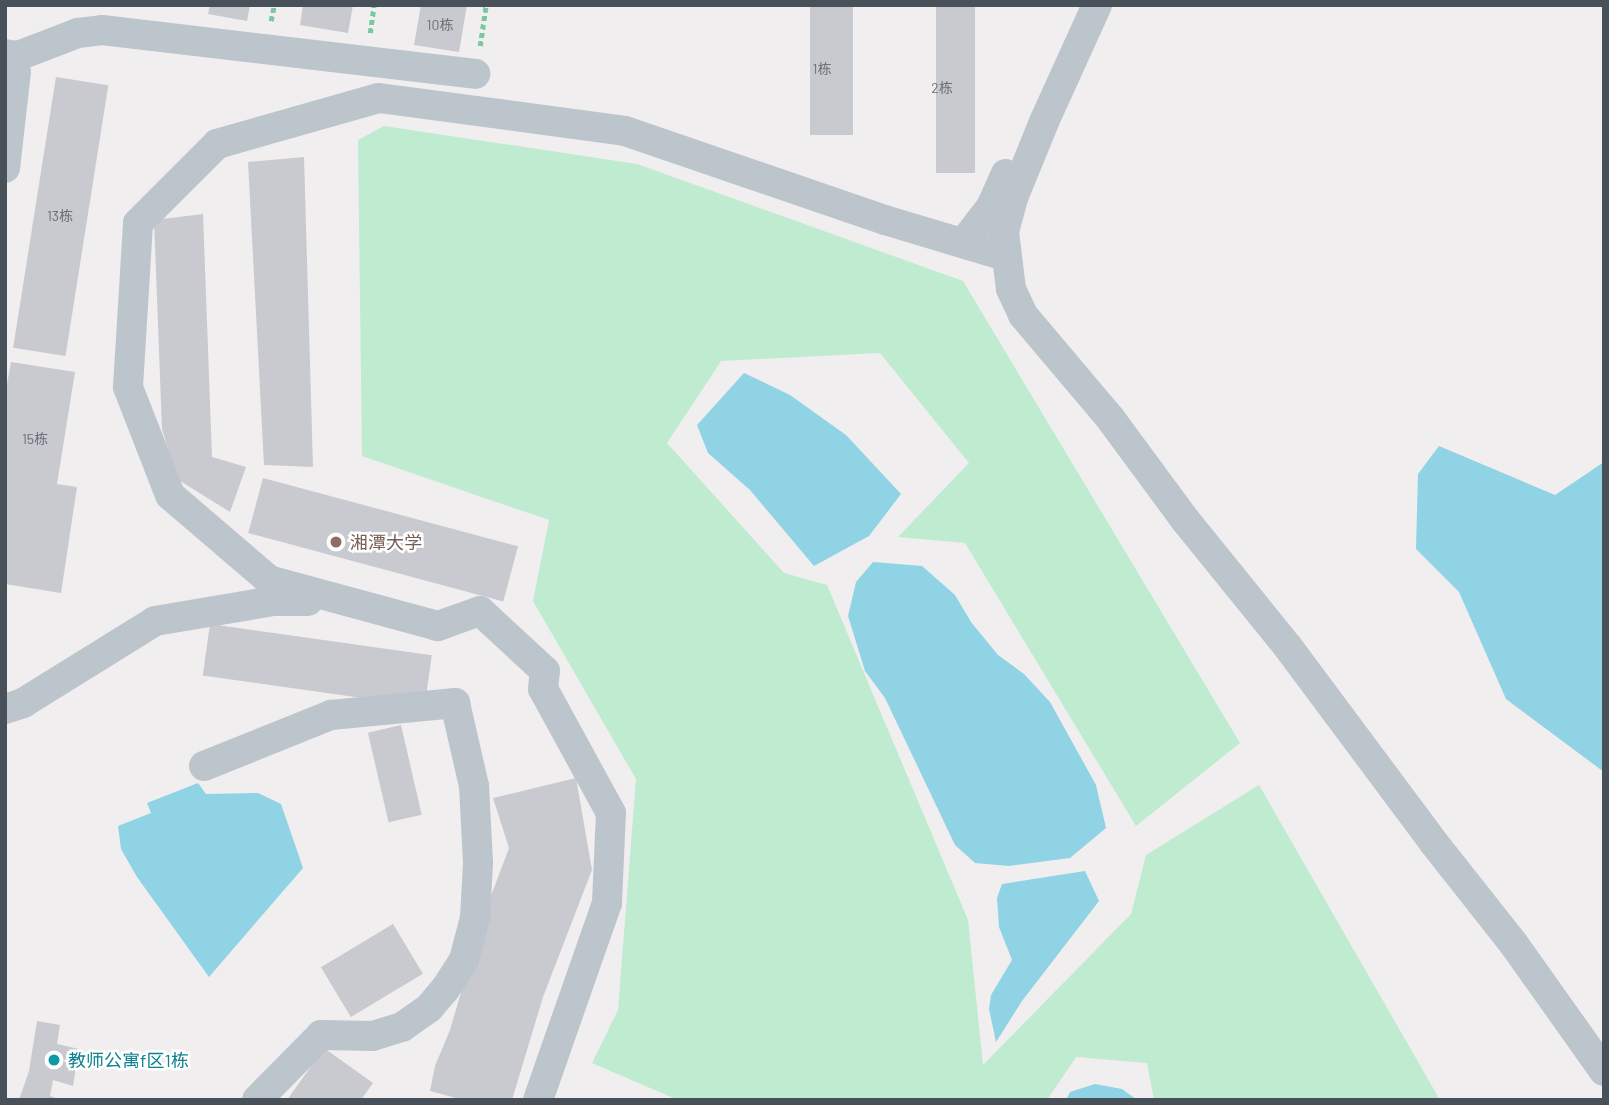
<!DOCTYPE html>
<meta charset="utf-8">
<style>
body{margin:0}
#map{position:relative;width:1609px;height:1105px;overflow:hidden;background:#f0eeee;font-family:Barlow,"Noto Sans SC",sans-serif}
div>[style]{position:absolute}
[style*='--x']{left:calc(var(--x)*1px);top:calc(var(--y)*1px);width:calc(var(--w)*1px);rotate:calc(var(--a)*1deg)}
.green>*{inset:0;background:#bfebd1}
.water>*{inset:0;background:#8fd3e5}
.building>*{inset:0;background:#c9cad0;transform-origin:0 0}
.path>*{height:4.5px;margin-top:-2.25px;transform-origin:0;background:repeating-linear-gradient(90deg,#7ac7a1 0 5px,transparent 0 8.5px)}
.minor>*{height:30px;margin:-15px;padding:0 15px;transform-origin:15px;border-radius:15px;background:#bdc5cc}
.dots>*{width:19px;height:19px;translate:-50% -50%;box-sizing:border-box;border:4px solid #fff;border-radius:50%}
span{translate:-50% -50%;white-space:nowrap;text-align:center;line-height:1.15;-webkit-text-stroke:5px #fff;paint-order:stroke}
.number-label{font-size:14px;color:#686f78}
.number-label span{-webkit-text-stroke-width:0}
.education-label{font-size:18px;color:#785e54}
.left{translate:0 -50%;text-align:left}
.culture-label{font-size:18px;color:#0d838f}
.frame{position:absolute;inset:0;border:7px solid #48515a;pointer-events:none}
</style>
<div id="map">
<div class="green">
<i style="clip-path:polygon(384px 126px,637px 164px,963px 281px,1240px 743px,1136px 826px,965px 543px,898px 537px,969px 463px,880px 353px,721px 361px,667px 443px,784px 573px,827px 585px,968px 920px,983px 1065px,1131px 914px,1146px 855px,1259px 785px,1440px 1100px,1154px 1100px,1147px 1063px,1076px 1057px,1047px 1100px,678px 1100px,592px 1063px,618px 1010px,636px 779px,533px 601px,549px 520px,362px 456px,358px 140px)"></i>
</div>
<div class="water">
<i style="clip-path:polygon(744px 373px,790px 395px,846px 435px,901px 494px,869px 536px,814px 566px,750px 490px,708px 453px,697px 425px)"></i>
<i style="clip-path:polygon(1439px 446px,1555px 495px,1604px 462px,1604px 772px,1506px 699px,1459px 592px,1416px 549px,1418px 474px)"></i>
<i style="clip-path:polygon(873px 562px,922px 566px,955px 595px,971px 622px,998px 655px,1024px 674px,1050px 702px,1096px 785px,1106px 828px,1070px 858px,1009px 866px,975px 863px,955px 845px,885px 698px,865px 671px,848px 616px,856px 582px)"></i>
<i style="clip-path:polygon(198px 783px,206px 794px,258px 793px,281px 804px,303px 868px,209px 977px,137px 877px,121px 849px,118px 826px,151px 813px,147px 803px)"></i>
<i style="clip-path:polygon(1085px 871px,1099px 901px,1022px 1001px,996px 1042px,989px 1009px,991px 995px,1012px 960px,999px 927px,997px 898px,1002px 884px)"></i>
<i style="clip-path:polygon(1095px 1084px,1122px 1089px,1137px 1100px,1066px 1100px,1070px 1092px)"></i>
</div>
<div class="building">
<i style="clip-path:polygon(210px 5px,250px 5px,247px 21px,208px 14px)"></i>
<i style="clip-path:polygon(303px 5px,353px 5px,348px 33px,300px 25px)"></i>
<i style="clip-path:polygon(421px 5px,467px 5px,459px 52px,414px 45px)"></i>
<i style="left:810px;top:5px;width:43px;height:130px"></i>
<i style="left:936px;top:5px;width:39px;height:168px"></i>
<i style="left:56px;top:77px;width:53px;height:274px;rotate:9deg"></i>
<i style="clip-path:polygon(304px 157px,313px 467px,264px 465px,248px 162px)"></i>
<i style="clip-path:polygon(203px 214px,212px 457px,246px 467px,230px 512px,177px 479px,162px 429px,154px 220px)"></i>
<i style="clip-path:polygon(11px 362px,75px 372px,57px 484px,77px 487px,61px 593px,5px 584px,5px 395px)"></i>
<i style="left:263px;top:478px;width:264px;height:57px;rotate:15deg"></i>
<i style="left:210px;top:624px;width:224px;height:52px;rotate:8deg"></i>
<i style="left:401px;top:725px;width:92px;height:34px;rotate:77deg"></i>
<i style="clip-path:polygon(576px 778px,592px 870px,543px 997px,512px 1100px,463px 1100px,430px 1091px,435px 1066px,450px 1030px,483px 917px,509px 848px,493px 798px)"></i>
<i style="left:393px;top:924px;width:58px;height:84px;rotate:59deg"></i>
<i style="clip-path:polygon(37px 1021px,60px 1025px,57px 1044px,79px 1049px,73px 1086px,53px 1080px,50px 1096px,61px 1100px,19px 1100px,29px 1071px)"></i>
<i style="clip-path:polygon(324px 1048px,373px 1083px,361px 1100px,287px 1100px)"></i>
</div>
<div class="path">
<i style="--x:271;--y:21;--w:16;--a:-79"></i>
<i style="--x:370;--y:33;--w:28;--a:-82"></i>
<i style="--x:480;--y:46;--w:41;--a:-81.7"></i>
</div>
<div class="minor">
<i style="--x:1097;--y:5;--w:128;--a:114.4"></i>
<i style="--x:1044;--y:122;--w:82;--a:112.2"></i>
<i style="--x:1013;--y:198;--w:35;--a:105"></i>
<i style="--x:1004;--y:232;--w:57;--a:83"></i>
<i style="--x:1011;--y:289;--w:29;--a:65"></i>
<i style="--x:1023;--y:315;--w:135;--a:49.8"></i>
<i style="--x:1110;--y:418;--w:128;--a:53.6"></i>
<i style="--x:1186;--y:521;--w:162;--a:51"></i>
<i style="--x:1288;--y:647;--w:244;--a:53.3"></i>
<i style="--x:1434;--y:843;--w:127;--a:51.7"></i>
<i style="--x:1513;--y:943;--w:157;--a:54.6"></i>
<i style="--x:5;--y:54;--w:13;--a:9"></i>
<i style="--x:18;--y:56;--w:64;--a:-21"></i>
<i style="--x:78;--y:33;--w:24;--a:-7"></i>
<i style="--x:102;--y:30;--w:376;--a:6.7"></i>
<i style="--x:5;--y:168;--w:97;--a:-83.5"></i>
<i style="--x:964;--y:242;--w:44;--a:-52.4"></i>
<i style="--x:991;--y:207;--w:36;--a:-66"></i>
<i style="--x:5;--y:709;--w:19;--a:-18"></i>
<i style="--x:23;--y:703;--w:155;--a:-31.8"></i>
<i style="--x:155;--y:621;--w:120;--a:-9.6"></i>
<i style="--x:273;--y:601;--w:35;--a:0"></i>
<i style="--x:204;--y:766;--w:137;--a:-21.9"></i>
<i style="--x:331;--y:715;--w:125;--a:-5.5"></i>
<i style="--x:455;--y:703;--w:85;--a:77.1"></i>
<i style="--x:474;--y:786;--w:77;--a:87"></i>
<i style="--x:478;--y:863;--w:55;--a:93.1"></i>
<i style="--x:475;--y:918;--w:43;--a:104.7"></i>
<i style="--x:464;--y:960;--w:35;--a:123"></i>
<i style="--x:445;--y:989;--w:25;--a:130"></i>
<i style="--x:429;--y:1008;--w:33;--a:145"></i>
<i style="--x:402;--y:1027;--w:30;--a:163"></i>
<i style="--x:373;--y:1036;--w:52;--a:-178.9"></i>
<i style="--x:321;--y:1035;--w:91;--a:134.6"></i>
<i style="--x:538;--y:1100;--w:209;--a:-70.7"></i>
<i style="--x:607;--y:903;--w:90;--a:-87.5"></i>
<i style="--x:611;--y:813;--w:141;--a:-118.7"></i>
<i style="--x:543;--y:689;--w:18;--a:-84"></i>
<i style="--x:545;--y:671;--w:88;--a:-137.3"></i>
<i style="--x:480;--y:611;--w:45;--a:160.3"></i>
<i style="--x:438;--y:626;--w:175;--a:-164.8"></i>
<i style="--x:269;--y:580;--w:130;--a:-139.4"></i>
<i style="--x:170;--y:495;--w:116;--a:-111.3"></i>
<i style="--x:128;--y:387;--w:164;--a:-86.5"></i>
<i style="--x:138;--y:223;--w:112;--a:-45"></i>
<i style="--x:217;--y:144;--w:168;--a:-15.9"></i>
<i style="--x:379;--y:98;--w:248;--a:7.6"></i>
<i style="--x:625;--y:131;--w:275;--a:18.9"></i>
<i style="--x:885;--y:220;--w:125;--a:16.7"></i>
</div>
<div class="dots">
<i style="left:336px;top:542px;background:#8d6e63"></i>
<i style="left:54px;top:1060px;background:#0f9aa8"></i>
</div>
<div class="number-label">
<span style="left:440px;top:25px">10栋</span>
<span style="left:822px;top:69px">1栋</span>
<span style="left:942px;top:88px">2栋</span>
<span style="left:60px;top:216px">13栋</span>
<span style="left:35px;top:439px">15栋</span>
</div>
<div class="education-label">
<span class="left" style="left:350px;top:542px">湘潭大学</span>
</div>
<div class="culture-label">
<span class="left" style="left:68px;top:1060px">教师公寓f区1栋</span>
</div>
<div class="frame"></div>
</div>
